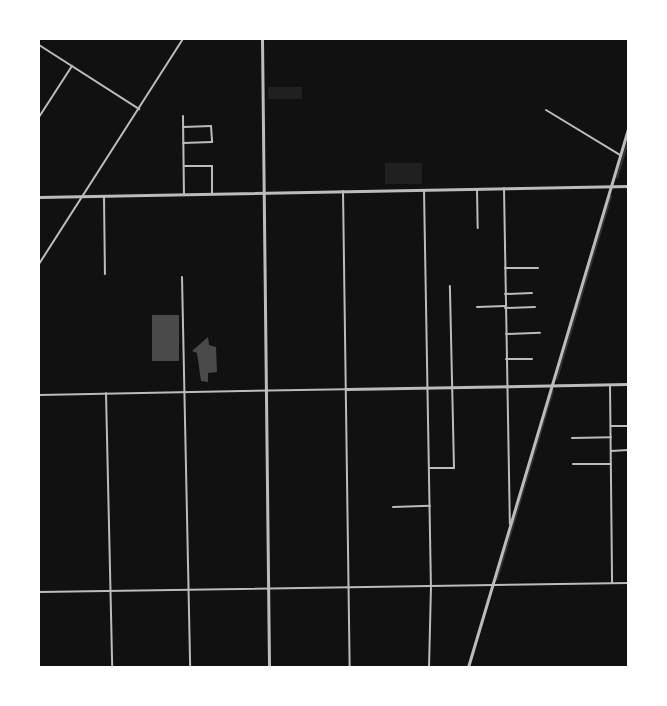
<!DOCTYPE html>
<style>
body{margin:0}
#map{position:relative;width:667px;height:706px;overflow:hidden;background:#111;font-family:Arial,sans-serif}
div>[style]{position:absolute}
[style*='--x']{left:calc(var(--x)*1px);top:calc(var(--y)*1px);width:calc(var(--w)*1px);rotate:calc(var(--a)*1deg)}
.green>*{inset:0;background:#202020;transform-origin:0 0}
.stream>*{height:1.5px;margin:-0.75px;padding:0 0.75px;transform-origin:0.75px;border-radius:0.75px;background:#333}
.building>*{inset:0;background:#4a4a4a;transform-origin:0 0}
.minor>*{height:2px;margin:-1px;padding:0 1px;transform-origin:1px;border-radius:1px;background:#bcbcbc}
.tertiary>*{height:3px;margin:-1.5px;padding:0 1.5px;transform-origin:1.5px;border-radius:1.5px;background:#bcbcbc}
span{translate:-50% -50%;white-space:nowrap;text-align:center;line-height:1.15;-webkit-text-stroke:5px #fff;paint-order:stroke}
.frame{position:absolute;inset:0;border:40px solid #fff;pointer-events:none}
</style>
<div id="map">
<div class="green">
<i style="left:302px;top:87px;width:12px;height:34px;rotate:90deg"></i>
<i style="left:422px;top:163px;width:21px;height:37px;rotate:90deg"></i>
</div>
<div class="stream">
<i style="--x:617;--y:178;--w:39;--a:-73"></i>
<i style="--x:557;--y:379;--w:190;--a:-73.5"></i>
<i style="--x:497;--y:580;--w:197;--a:-73.5"></i>
</div>
<div class="building">
<i style="left:179px;top:315px;width:46px;height:27px;rotate:90deg"></i>
<i style="clip-path:polygon(208px 337px,209px 345px,216px 347px,217px 372px,208px 373px,208px 382px,201px 381px,197px 353px,192px 351px)"></i>
</div>
<div class="minor">
<i style="--x:39;--y:45;--w:119;--a:32.6"></i>
<i style="--x:546;--y:110;--w:87;--a:31.3"></i>
<i style="--x:183;--y:116;--w:78;--a:89.3"></i>
<i style="--x:39;--y:117;--w:61;--a:-57.1"></i>
<i style="--x:183;--y:127;--w:28;--a:-2"></i>
<i style="--x:211;--y:126;--w:16;--a:86"></i>
<i style="--x:212;--y:142;--w:29;--a:178"></i>
<i style="--x:185;--y:166;--w:27;--a:0"></i>
<i style="--x:212;--y:166;--w:27;--a:90"></i>
<i style="--x:504;--y:188;--w:336;--a:89"></i>
<i style="--x:477;--y:189;--w:39;--a:89"></i>
<i style="--x:424;--y:190;--w:396;--a:89"></i>
<i style="--x:431;--y:586;--w:81;--a:91.4"></i>
<i style="--x:343;--y:191;--w:476;--a:89.2"></i>
<i style="--x:104;--y:196;--w:78;--a:89.3"></i>
<i style="--x:39;--y:264;--w:267;--a:-57.4"></i>
<i style="--x:505;--y:268;--w:33;--a:0"></i>
<i style="--x:182;--y:277;--w:390;--a:88.8"></i>
<i style="--x:505;--y:294;--w:27;--a:-2"></i>
<i style="--x:477;--y:307;--w:28;--a:-2"></i>
<i style="--x:505;--y:308;--w:30;--a:-2"></i>
<i style="--x:506;--y:334;--w:34;--a:-2"></i>
<i style="--x:506;--y:359;--w:26;--a:0"></i>
<i style="--x:610;--y:385;--w:198;--a:89.4"></i>
<i style="--x:106;--y:393;--w:274;--a:88.7"></i>
<i style="--x:39;--y:395;--w:306;--a:-1.1"></i>
<i style="--x:611;--y:426;--w:17;--a:0"></i>
<i style="--x:572;--y:438;--w:39;--a:-1"></i>
<i style="--x:611;--y:451;--w:17;--a:-3"></i>
<i style="--x:573;--y:464;--w:38;--a:0"></i>
<i style="--x:429;--y:468;--w:25;--a:0"></i>
<i style="--x:454;--y:468;--w:182;--a:-91.3"></i>
<i style="--x:393;--y:507;--w:37;--a:-2"></i>
<i style="--x:39;--y:592;--w:589;--a:-0.88"></i>
</div>
<div class="tertiary">
<i style="--x:262;--y:39;--w:628;--a:89.36"></i>
<i style="--x:39;--y:197;--w:589;--a:-1.07"></i>
<i style="--x:346;--y:389;--w:282;--a:-1"></i>
<i style="--x:468;--y:667;--w:561;--a:-73.44"></i>
</div>
<div class="frame"></div>
</div>
